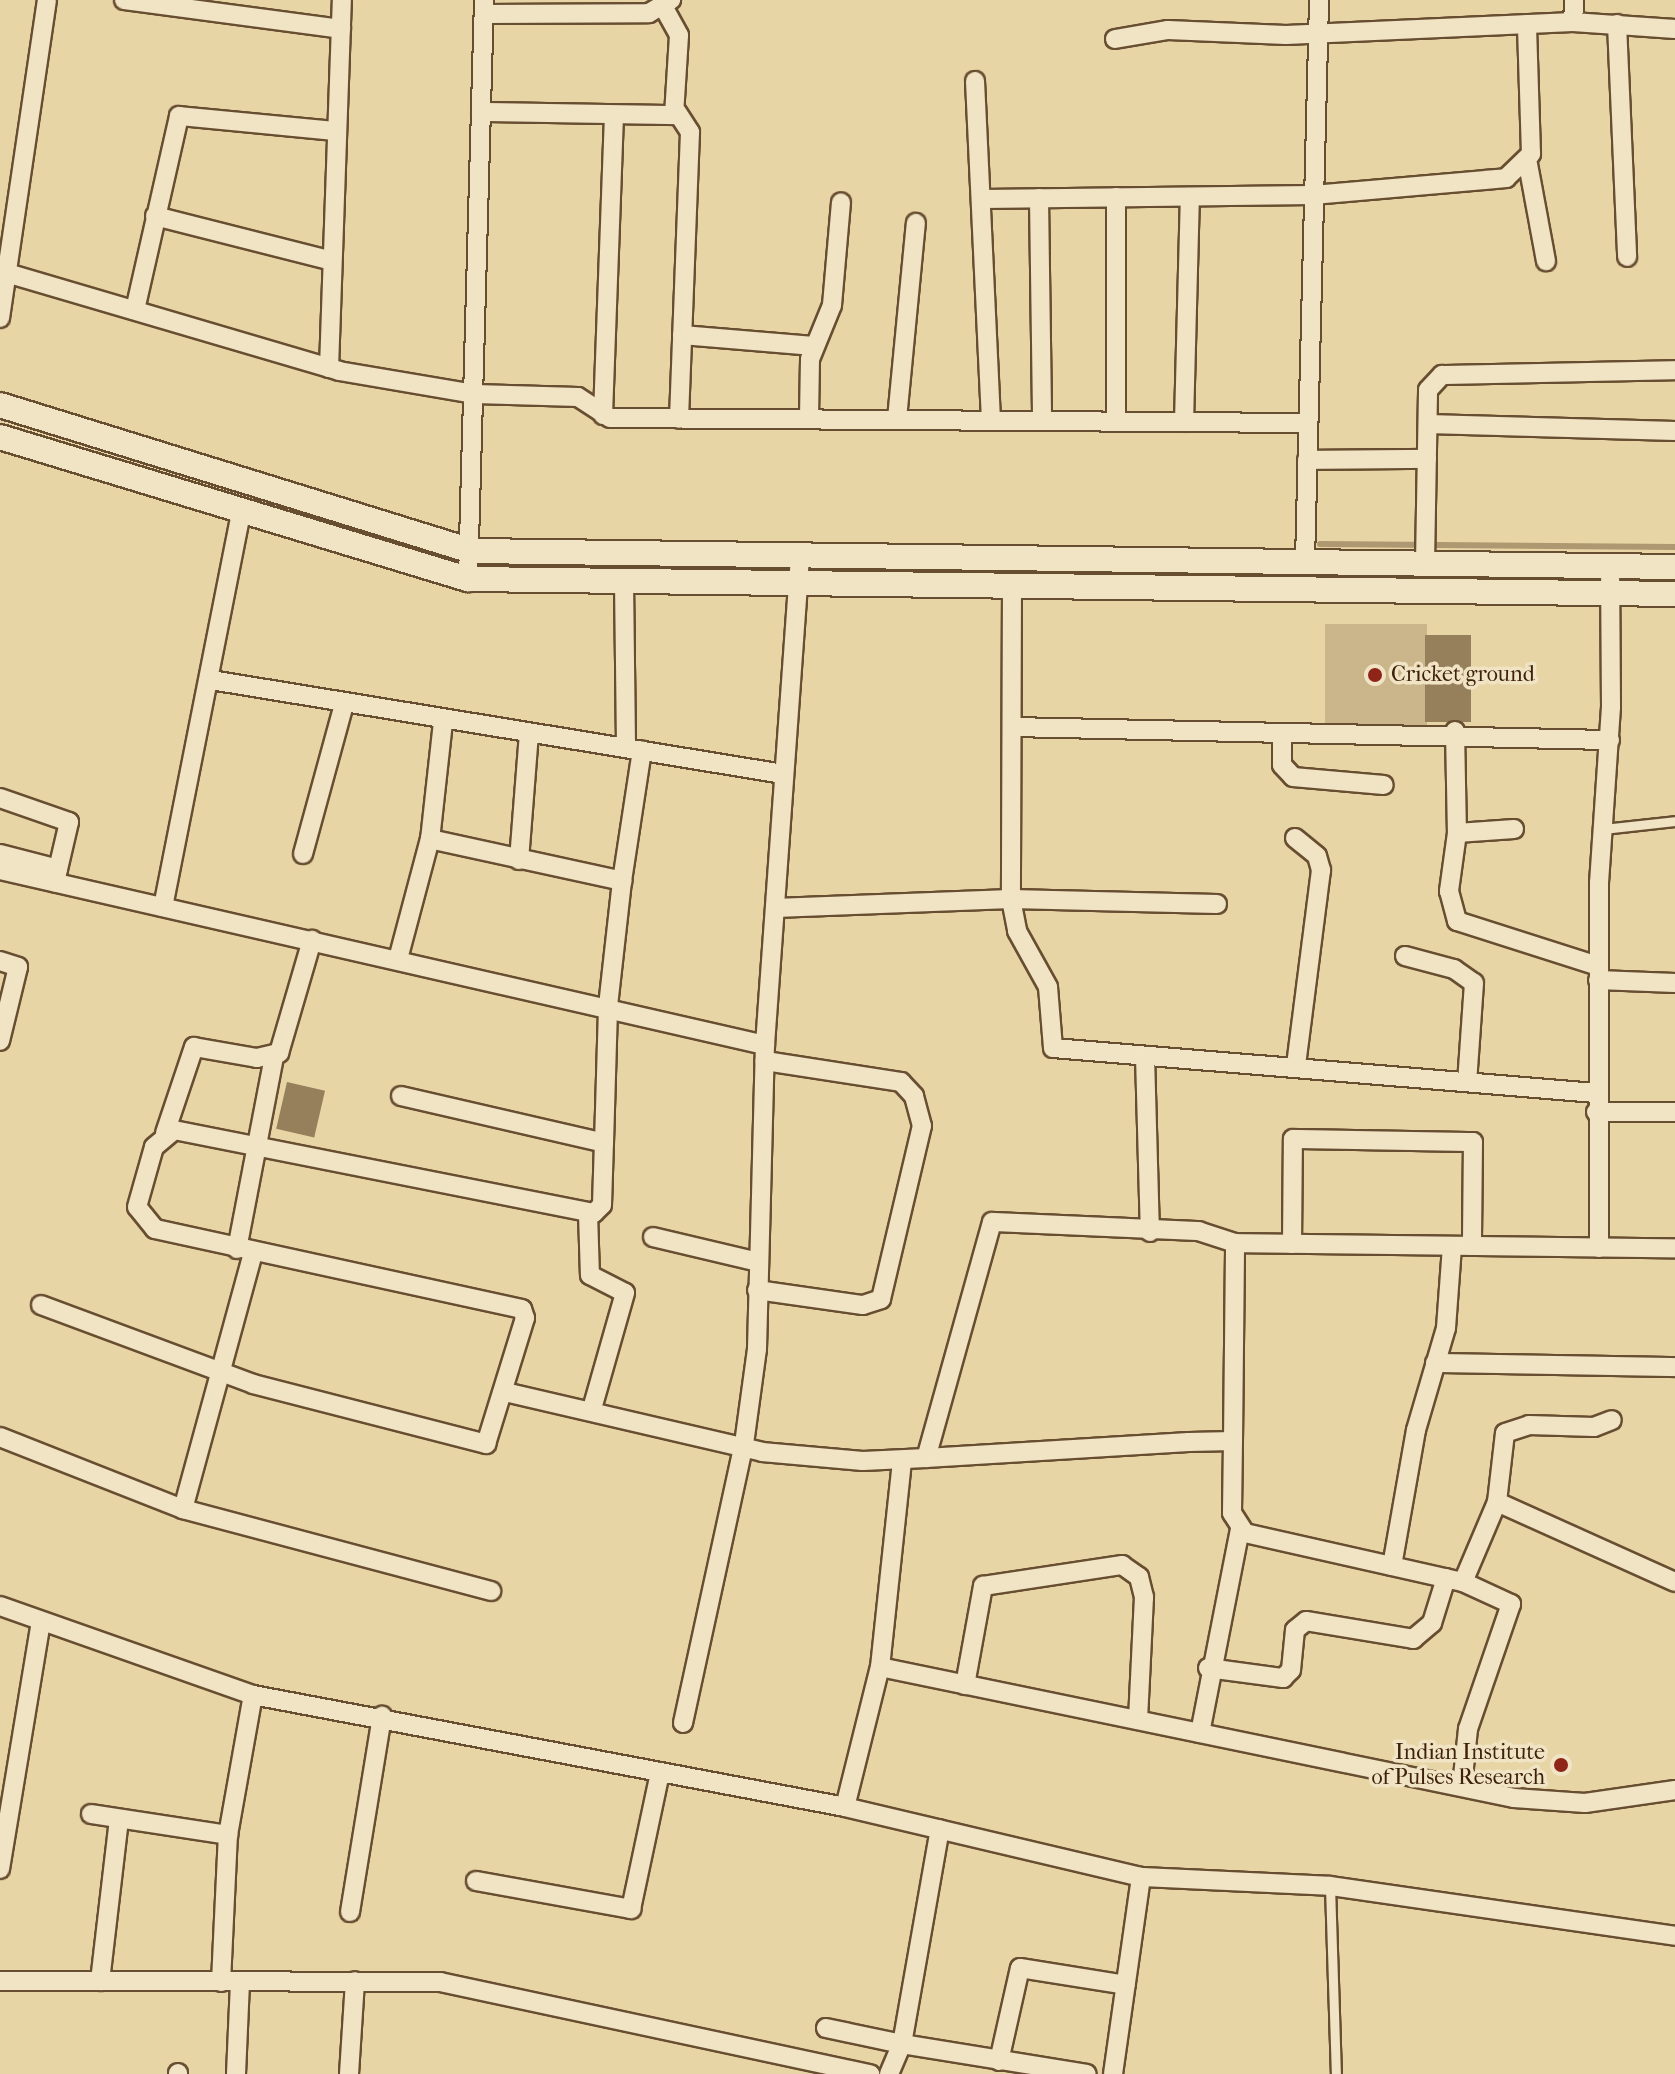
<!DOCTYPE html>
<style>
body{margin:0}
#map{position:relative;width:1675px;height:2074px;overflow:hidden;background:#e8d5a6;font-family:"IM FELL French Canon",serif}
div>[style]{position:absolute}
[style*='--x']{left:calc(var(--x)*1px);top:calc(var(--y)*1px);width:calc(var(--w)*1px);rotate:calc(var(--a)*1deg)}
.green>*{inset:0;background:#cbb68b;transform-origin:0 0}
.stream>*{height:6px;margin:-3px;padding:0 3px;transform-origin:3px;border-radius:3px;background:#ae9871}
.building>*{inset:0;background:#967f5b;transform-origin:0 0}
.roads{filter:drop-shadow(2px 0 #684e31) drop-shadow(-2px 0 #684e31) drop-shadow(0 2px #684e31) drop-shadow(0 -2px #684e31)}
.lane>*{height:9px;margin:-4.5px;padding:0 4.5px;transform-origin:4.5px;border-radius:4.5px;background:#f0e4c5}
.street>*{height:18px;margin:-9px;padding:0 9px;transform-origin:9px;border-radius:9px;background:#f0e4c5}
.secondary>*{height:24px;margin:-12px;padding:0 12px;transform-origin:12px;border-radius:12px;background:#f0e4c5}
.dots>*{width:22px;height:22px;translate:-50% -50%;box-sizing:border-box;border:4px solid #f0e4c5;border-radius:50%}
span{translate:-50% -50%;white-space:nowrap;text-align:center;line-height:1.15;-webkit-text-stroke:7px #f0e4c5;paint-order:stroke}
.poi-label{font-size:22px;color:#3e210a}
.left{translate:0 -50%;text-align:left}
.right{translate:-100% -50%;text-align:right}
</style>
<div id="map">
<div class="green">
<i style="left:1325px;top:624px;width:102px;height:101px"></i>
</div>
<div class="stream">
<i style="--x:1320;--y:544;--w:355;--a:0.5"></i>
</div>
<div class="building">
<i style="left:1425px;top:635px;width:46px;height:87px"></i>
<i style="left:287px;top:1082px;width:39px;height:48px;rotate:13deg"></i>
</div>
<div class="roads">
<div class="lane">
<i style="--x:1603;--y:829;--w:72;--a:-6.3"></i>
<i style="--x:1330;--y:1886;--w:188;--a:88.2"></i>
</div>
<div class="street">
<i style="--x:124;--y:0;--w:219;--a:7.6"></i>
<i style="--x:484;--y:14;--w:165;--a:-0.3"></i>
<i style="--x:649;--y:13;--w:26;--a:-31"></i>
<i style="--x:1573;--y:22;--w:22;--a:-87"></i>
<i style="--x:1617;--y:24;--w:233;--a:87.5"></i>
<i style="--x:1115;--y:39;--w:54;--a:-9.6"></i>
<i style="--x:1168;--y:30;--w:118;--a:2.4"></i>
<i style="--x:1286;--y:35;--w:287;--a:-2.6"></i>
<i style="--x:1573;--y:22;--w:102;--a:3.9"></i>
<i style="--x:975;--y:81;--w:339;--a:87.3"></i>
<i style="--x:481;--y:112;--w:193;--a:0.9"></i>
<i style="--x:674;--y:115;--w:80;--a:-86.4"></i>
<i style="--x:679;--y:35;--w:31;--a:-119"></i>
<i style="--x:677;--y:112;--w:24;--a:57"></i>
<i style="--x:690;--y:132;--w:287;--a:92.2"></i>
<i style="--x:1528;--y:164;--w:99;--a:79.5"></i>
<i style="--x:1116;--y:197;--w:225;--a:90"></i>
<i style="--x:1039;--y:198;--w:223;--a:89.2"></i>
<i style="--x:983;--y:199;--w:330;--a:-0.7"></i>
<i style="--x:1313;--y:195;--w:194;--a:-5"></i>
<i style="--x:1506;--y:178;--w:35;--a:-44"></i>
<i style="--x:1531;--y:154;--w:130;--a:-91.8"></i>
<i style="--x:155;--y:216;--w:179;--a:14.2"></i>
<i style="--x:0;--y:271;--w:353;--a:16.4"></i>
<i style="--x:339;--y:371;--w:138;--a:9.6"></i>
<i style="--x:475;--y:394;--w:103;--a:1.7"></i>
<i style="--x:578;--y:397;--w:38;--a:33"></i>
<i style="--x:610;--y:418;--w:697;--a:0.41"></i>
<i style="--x:135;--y:310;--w:199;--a:-77.2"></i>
<i style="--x:179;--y:116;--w:158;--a:5.5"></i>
<i style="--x:0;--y:318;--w:321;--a:-81.6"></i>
<i style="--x:682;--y:335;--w:132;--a:4.8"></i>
<i style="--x:329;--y:368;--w:368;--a:-88"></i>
<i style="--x:603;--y:415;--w:299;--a:-87.9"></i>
<i style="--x:809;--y:417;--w:58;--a:-89"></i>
<i style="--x:810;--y:359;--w:58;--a:-67.8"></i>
<i style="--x:832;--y:305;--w:103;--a:-85"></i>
<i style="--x:897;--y:419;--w:197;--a:-84.5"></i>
<i style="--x:1184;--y:422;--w:225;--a:-88.5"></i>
<i style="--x:1428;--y:424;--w:247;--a:1.6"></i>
<i style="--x:1307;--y:460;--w:120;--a:-0.5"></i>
<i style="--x:1305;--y:562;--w:562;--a:-88.57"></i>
<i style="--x:1425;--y:564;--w:174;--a:-89"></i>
<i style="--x:1428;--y:390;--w:21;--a:-47"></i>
<i style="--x:1442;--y:375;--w:233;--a:-1.2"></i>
<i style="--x:468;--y:579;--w:579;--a:-88.42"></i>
<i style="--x:624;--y:581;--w:167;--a:89.3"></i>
<i style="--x:1012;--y:585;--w:314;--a:90.2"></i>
<i style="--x:1011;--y:899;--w:33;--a:79"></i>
<i style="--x:1017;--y:931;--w:64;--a:61"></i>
<i style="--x:1048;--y:987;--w:61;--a:85.3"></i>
<i style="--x:1053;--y:1048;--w:545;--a:4.74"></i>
<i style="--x:211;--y:680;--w:580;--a:9.33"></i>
<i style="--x:443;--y:722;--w:118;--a:96.3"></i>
<i style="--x:430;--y:839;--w:197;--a:12.3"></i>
<i style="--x:622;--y:881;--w:132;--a:-81.3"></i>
<i style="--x:1012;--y:727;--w:598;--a:1.25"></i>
<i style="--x:1455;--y:731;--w:102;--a:88.9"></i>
<i style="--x:1282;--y:737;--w:28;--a:90"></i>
<i style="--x:1282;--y:765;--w:16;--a:47"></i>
<i style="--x:1293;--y:777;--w:91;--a:5"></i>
<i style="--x:0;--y:798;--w:73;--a:19.2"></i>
<i style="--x:69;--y:822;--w:62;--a:103.1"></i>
<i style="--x:1514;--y:829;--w:57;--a:176"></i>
<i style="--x:1457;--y:833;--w:59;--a:97.9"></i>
<i style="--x:1449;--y:891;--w:31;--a:75"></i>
<i style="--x:1457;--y:921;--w:148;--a:17.7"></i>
<i style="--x:1295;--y:838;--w:28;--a:39"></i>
<i style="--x:1317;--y:856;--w:15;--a:74"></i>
<i style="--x:1321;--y:870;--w:198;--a:97.3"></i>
<i style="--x:0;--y:854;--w:60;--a:14.5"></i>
<i style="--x:303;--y:854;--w:156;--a:-74.7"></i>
<i style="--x:519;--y:860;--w:127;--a:-85.5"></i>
<i style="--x:0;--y:870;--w:785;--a:12.89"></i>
<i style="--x:163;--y:907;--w:403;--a:-78.8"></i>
<i style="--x:775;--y:908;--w:236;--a:-2.2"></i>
<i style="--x:1011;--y:899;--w:206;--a:1.4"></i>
<i style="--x:1405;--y:956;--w:51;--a:14.9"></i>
<i style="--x:1454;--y:969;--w:24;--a:35"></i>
<i style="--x:1474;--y:983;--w:99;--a:94"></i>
<i style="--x:398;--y:959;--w:124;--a:-75.1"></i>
<i style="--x:0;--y:961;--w:19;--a:18"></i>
<i style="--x:18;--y:967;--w:76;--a:103.7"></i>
<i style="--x:1598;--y:980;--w:77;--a:2.2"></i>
<i style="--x:1145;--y:1056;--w:176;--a:88.4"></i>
<i style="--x:401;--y:1096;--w:208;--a:13"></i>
<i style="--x:604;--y:1143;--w:137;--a:-88.3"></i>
<i style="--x:608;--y:1006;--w:126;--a:-83.6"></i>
<i style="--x:1596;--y:1112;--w:79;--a:0"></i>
<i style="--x:165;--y:1133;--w:91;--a:-71.4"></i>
<i style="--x:194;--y:1047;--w:64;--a:9.9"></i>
<i style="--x:257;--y:1058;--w:23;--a:-13"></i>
<i style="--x:279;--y:1053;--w:118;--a:-73.7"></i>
<i style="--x:588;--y:1213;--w:62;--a:88.2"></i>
<i style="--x:590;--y:1275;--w:39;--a:27"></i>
<i style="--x:625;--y:1293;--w:121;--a:105.9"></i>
<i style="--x:653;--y:1237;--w:108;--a:13.4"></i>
<i style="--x:1235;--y:1243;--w:440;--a:0.7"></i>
<i style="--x:1292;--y:1244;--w:105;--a:-89.5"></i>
<i style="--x:1293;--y:1139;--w:180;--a:1"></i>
<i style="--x:1473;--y:1142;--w:104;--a:90.6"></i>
<i style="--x:1599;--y:1248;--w:365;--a:-90"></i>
<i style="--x:1599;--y:883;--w:176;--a:-86.1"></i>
<i style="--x:1611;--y:707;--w:141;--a:-90.4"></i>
<i style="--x:237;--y:1249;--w:197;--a:-79.1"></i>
<i style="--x:757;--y:1290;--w:107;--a:8.1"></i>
<i style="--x:863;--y:1305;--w:19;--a:-18"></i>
<i style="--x:881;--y:1299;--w:178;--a:-76.7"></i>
<i style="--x:922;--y:1126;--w:31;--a:-105"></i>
<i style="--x:914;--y:1096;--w:19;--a:-133"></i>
<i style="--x:901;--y:1082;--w:138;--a:-171.2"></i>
<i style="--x:41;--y:1305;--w:226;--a:20.4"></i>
<i style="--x:253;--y:1384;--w:241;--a:14.4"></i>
<i style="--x:486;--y:1444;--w:132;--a:-72.8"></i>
<i style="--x:525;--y:1318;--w:9;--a:-108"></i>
<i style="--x:522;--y:1309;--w:376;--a:-167.7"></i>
<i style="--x:155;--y:1229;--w:28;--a:-129"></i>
<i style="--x:137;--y:1207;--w:62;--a:-74.2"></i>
<i style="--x:154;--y:1147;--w:26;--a:-40"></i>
<i style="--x:174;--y:1130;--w:428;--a:11.2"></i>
<i style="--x:594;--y:1213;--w:11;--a:-45"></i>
<i style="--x:602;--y:1205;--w:62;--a:-88.2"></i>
<i style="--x:1435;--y:1363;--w:240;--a:1"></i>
<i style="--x:505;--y:1392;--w:264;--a:13.1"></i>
<i style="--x:762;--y:1452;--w:101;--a:5.1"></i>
<i style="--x:863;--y:1461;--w:63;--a:-2.7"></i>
<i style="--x:926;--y:1458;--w:263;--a:-3.5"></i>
<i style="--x:1189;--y:1442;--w:44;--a:-1.3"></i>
<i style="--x:1233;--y:1441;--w:198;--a:-89.4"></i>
<i style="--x:1235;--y:1243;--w:38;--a:-162"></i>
<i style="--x:1199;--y:1231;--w:207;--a:-177.5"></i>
<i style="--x:992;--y:1222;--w:245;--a:105.6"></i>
<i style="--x:0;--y:1437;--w:197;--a:21.5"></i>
<i style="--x:183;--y:1509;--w:319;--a:14.9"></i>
<i style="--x:1233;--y:1441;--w:72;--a:90.8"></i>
<i style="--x:1232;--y:1513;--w:24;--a:57"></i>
<i style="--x:1245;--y:1533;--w:223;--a:12.7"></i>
<i style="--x:1463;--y:1582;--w:53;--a:24.6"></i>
<i style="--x:1511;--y:1604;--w:132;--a:109"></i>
<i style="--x:1468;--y:1729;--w:57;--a:96"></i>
<i style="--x:1497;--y:1502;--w:195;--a:24.2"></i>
<i style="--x:183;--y:1509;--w:265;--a:-74.7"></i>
<i style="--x:1392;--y:1566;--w:138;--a:-80"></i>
<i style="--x:1416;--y:1430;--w:106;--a:-73.6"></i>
<i style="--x:1446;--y:1328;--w:82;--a:-85.8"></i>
<i style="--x:1463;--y:1582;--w:87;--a:-67"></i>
<i style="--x:1497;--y:1502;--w:69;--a:-83.4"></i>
<i style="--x:1505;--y:1433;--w:25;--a:-18"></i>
<i style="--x:1529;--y:1425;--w:65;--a:1.8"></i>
<i style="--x:1594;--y:1427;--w:19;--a:-21"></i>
<i style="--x:0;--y:1606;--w:268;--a:19.4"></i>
<i style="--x:253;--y:1695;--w:603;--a:10.71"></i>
<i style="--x:845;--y:1807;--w:304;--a:13.3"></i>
<i style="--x:880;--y:1667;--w:647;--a:11.67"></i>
<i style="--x:1514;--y:1798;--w:71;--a:4"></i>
<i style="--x:1585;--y:1803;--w:91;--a:-8.2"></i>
<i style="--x:1208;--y:1668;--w:76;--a:7.6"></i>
<i style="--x:1283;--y:1678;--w:11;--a:-45"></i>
<i style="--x:1291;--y:1670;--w:40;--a:-84.3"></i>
<i style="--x:1295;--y:1630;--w:14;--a:-39"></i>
<i style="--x:1306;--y:1621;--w:109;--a:9.5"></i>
<i style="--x:1413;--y:1639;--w:25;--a:-40"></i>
<i style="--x:1432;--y:1623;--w:47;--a:-72.7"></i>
<i style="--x:965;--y:1685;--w:101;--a:-79.7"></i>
<i style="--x:983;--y:1586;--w:141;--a:-8.6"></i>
<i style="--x:1122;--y:1565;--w:21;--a:35"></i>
<i style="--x:1139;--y:1577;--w:21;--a:76"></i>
<i style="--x:1144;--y:1597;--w:123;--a:92.8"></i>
<i style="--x:683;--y:1723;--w:286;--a:-77.7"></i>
<i style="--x:744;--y:1444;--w:96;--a:-82.2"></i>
<i style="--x:757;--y:1349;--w:304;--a:-88.5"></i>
<i style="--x:765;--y:1045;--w:491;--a:-85.9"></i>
<i style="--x:1200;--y:1733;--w:208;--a:-78.9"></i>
<i style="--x:845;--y:1807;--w:144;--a:-76"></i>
<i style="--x:880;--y:1667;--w:208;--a:-83.9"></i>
<i style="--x:91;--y:1814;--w:139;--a:8.7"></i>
<i style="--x:0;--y:1869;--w:251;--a:-80.6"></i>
<i style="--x:476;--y:1881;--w:158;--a:10.2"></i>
<i style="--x:631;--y:1909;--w:140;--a:-78"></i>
<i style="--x:350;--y:1912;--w:199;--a:-80.7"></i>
<i style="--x:0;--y:1981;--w:440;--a:0.1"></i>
<i style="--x:440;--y:1982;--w:440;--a:12.1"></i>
<i style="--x:100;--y:1981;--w:163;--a:-83.3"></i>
<i style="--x:221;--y:1982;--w:147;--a:-87.3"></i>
<i style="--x:228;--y:1835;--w:142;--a:-79.9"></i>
<i style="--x:826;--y:2028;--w:78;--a:11.9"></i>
<i style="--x:902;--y:2044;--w:218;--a:-80"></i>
<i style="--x:999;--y:2061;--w:95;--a:-77.3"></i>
<i style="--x:1020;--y:1968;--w:107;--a:9.1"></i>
<i style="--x:178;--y:2074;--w:1;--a:-90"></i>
<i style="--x:236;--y:2074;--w:91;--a:-87.5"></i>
<i style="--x:349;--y:2074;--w:93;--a:-86.3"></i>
<i style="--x:889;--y:2074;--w:33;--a:-67"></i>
<i style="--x:902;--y:2044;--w:187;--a:9.2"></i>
<i style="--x:1113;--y:2074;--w:199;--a:-81.9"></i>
<i style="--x:1141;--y:1877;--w:189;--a:2.7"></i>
<i style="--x:1330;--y:1886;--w:349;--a:8.2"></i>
</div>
<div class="secondary">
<i style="--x:0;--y:405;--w:493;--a:17.2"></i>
<i style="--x:471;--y:551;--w:1204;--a:0.76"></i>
<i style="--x:0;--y:437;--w:489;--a:16.9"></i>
<i style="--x:468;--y:579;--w:1207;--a:0.71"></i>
</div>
</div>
<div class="dots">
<i style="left:1375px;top:675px;background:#8f2418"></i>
<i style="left:1561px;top:1765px;background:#8f2418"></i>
</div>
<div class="poi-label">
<span class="left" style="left:1391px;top:675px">Cricket ground</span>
<span class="right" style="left:1545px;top:1765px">Indian Institute<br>of Pulses Research</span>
</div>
</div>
